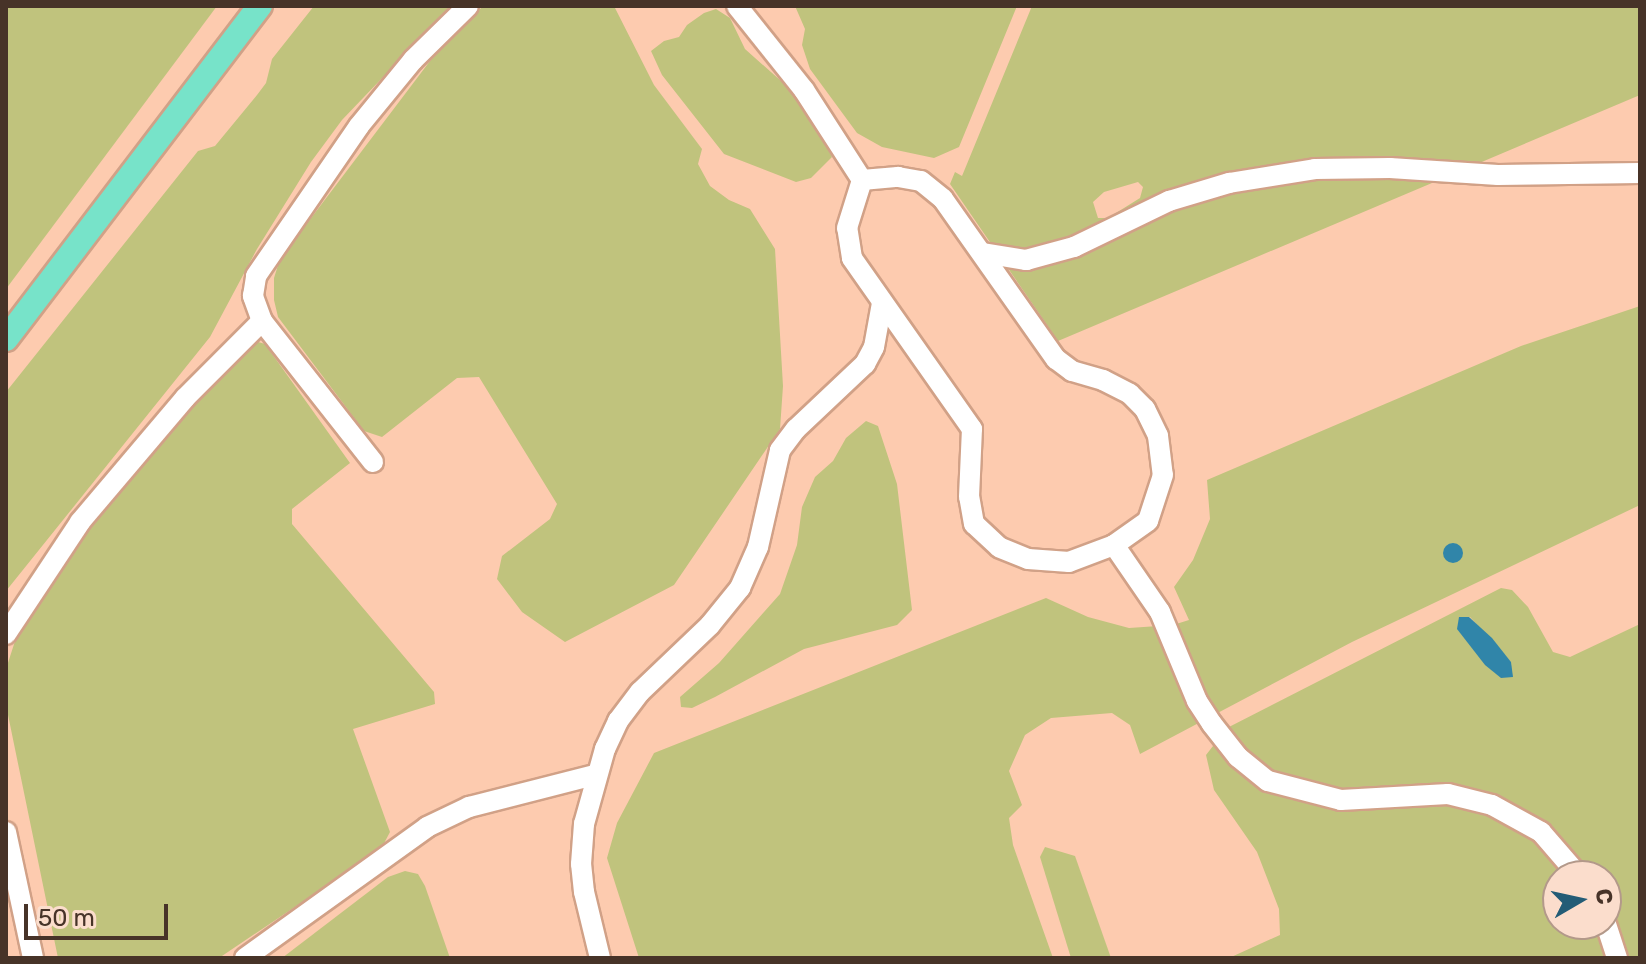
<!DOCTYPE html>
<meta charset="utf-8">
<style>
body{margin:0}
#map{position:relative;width:1646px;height:964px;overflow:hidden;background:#fdcbaf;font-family:Rubik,sans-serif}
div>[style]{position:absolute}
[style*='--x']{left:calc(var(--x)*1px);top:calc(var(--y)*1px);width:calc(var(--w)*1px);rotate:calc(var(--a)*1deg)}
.green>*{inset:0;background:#c0c37d}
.water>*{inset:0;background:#3085a9}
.round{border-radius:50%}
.roads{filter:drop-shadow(2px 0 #d1a187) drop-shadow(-2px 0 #d1a187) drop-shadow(0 2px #d1a187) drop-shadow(0 -2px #d1a187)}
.minor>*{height:20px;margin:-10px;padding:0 10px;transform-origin:10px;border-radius:10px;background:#fff}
.major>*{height:24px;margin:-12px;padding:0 12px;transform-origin:12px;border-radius:12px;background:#77e3c9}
span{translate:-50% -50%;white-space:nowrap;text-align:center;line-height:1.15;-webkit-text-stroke:7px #fbddcc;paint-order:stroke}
.frame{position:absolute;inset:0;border:8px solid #473328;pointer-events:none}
.north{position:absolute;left:1542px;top:860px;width:80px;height:80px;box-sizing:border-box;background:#fbddcc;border:2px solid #b3998a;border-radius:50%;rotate:81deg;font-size:22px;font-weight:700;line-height:32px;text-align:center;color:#473328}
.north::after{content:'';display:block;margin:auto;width:28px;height:36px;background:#235c76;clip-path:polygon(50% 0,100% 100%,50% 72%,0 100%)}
.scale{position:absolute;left:24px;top:904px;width:144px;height:36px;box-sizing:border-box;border:4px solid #473328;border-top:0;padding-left:10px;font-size:24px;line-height:28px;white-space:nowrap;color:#473328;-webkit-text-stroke:6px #fbddcc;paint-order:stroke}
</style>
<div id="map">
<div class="green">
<i style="clip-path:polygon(6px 6px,217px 6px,6px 289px)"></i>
<i style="clip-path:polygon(314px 6px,451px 6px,342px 120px,311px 162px,257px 249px,210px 337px,6px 591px,6px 392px,198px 151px,215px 146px,257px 95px,266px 83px,272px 59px)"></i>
<i style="clip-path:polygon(483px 6px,614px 6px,654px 85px,702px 149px,698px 164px,710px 186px,729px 200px,750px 209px,775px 249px,783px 386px,780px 429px,674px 585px,565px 642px,522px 612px,497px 579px,502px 556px,550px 519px,557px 504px,479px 377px,457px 378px,382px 437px,364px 431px,278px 317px,274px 300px,274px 278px,280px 259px,430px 61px)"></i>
<i style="clip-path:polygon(795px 6px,1017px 6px,959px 147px,934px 158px,882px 147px,857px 133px,810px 69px,802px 45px,805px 29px)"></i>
<i style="clip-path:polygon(evenodd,1032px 6px,1640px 6px,1640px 95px,1058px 341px,950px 184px,955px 172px,962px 176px,1032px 6px,1138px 182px,1143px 187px,1140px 198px,1108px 218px,1098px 218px,1093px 202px,1104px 192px,1138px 182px)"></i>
<i style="clip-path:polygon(716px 9px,730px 18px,745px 49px,790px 89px,819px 128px,832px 157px,811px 178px,796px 182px,724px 154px,662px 75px,651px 51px,664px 41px,679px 37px,687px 25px,704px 13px)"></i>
<i style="clip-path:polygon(1640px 306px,1640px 505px,1352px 642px,1140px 754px,1130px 725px,1112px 713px,1051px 718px,1025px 735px,1009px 771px,1022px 805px,1009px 818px,1013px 845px,1053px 958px,639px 958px,607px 858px,617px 823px,654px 753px,1046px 598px,1088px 617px,1129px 628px,1173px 625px,1189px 620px,1174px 587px,1193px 560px,1210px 519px,1207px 480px,1521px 346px)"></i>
<i style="clip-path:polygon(255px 341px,265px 344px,350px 463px,292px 509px,292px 524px,434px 692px,435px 704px,353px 729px,390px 832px,381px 849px,219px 958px,58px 958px,7px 710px,6px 669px,16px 638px,32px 608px,77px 545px,189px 407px)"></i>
<i style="clip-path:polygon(866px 421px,878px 426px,897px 484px,912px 610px,897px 625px,804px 649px,715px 697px,692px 708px,681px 707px,680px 697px,719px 663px,780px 594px,797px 545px,802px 507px,815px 477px,833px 461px,846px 438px)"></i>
<i style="clip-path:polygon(evenodd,1501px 588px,1512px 590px,1528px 607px,1553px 652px,1570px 657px,1640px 624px,1640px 958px,1229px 958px,1280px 935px,1279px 909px,1257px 852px,1214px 790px,1206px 755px,1227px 728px,1501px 588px,1459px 617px,1470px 617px,1511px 662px,1459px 617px,1501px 588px,1558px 876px,1606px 876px,1606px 924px,1558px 924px,1558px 876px)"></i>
<i style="clip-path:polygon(1045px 847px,1075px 856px,1111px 958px,1071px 958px,1040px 857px)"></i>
<i style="clip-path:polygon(405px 871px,418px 874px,425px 886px,450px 958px,282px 958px,388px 877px)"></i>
</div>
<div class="water">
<i class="round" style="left:1443px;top:543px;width:20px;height:20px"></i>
<i style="clip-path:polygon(1459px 617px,1469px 617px,1492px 638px,1511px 662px,1513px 677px,1501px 678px,1485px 665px,1457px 629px)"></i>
</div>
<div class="roads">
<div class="minor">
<i style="--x:737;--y:6;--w:107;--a:51.4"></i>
<i style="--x:804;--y:90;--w:107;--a:57.2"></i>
<i style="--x:898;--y:177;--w:23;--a:10"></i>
<i style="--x:921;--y:181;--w:28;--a:39"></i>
<i style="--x:943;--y:199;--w:196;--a:54.8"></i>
<i style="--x:1056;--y:359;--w:20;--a:37"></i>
<i style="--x:1072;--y:371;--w:32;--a:16"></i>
<i style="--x:1103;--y:380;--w:30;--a:27"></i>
<i style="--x:1130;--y:394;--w:21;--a:45"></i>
<i style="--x:1145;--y:409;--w:30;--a:64"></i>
<i style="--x:1158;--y:436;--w:39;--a:83"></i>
<i style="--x:1163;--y:475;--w:48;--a:108.1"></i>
<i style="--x:1148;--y:521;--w:42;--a:144.8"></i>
<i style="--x:1114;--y:545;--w:48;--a:159.3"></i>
<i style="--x:1069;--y:562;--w:41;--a:-175.8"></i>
<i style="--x:1028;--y:559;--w:31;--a:-158"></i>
<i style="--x:999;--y:547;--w:34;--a:-137"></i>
<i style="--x:974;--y:524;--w:27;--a:-100"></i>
<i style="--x:969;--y:497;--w:68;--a:-87.5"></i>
<i style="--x:972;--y:429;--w:209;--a:-125.1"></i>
<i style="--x:852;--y:258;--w:30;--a:-99"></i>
<i style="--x:847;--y:228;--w:50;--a:-72.6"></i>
<i style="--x:862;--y:180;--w:36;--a:-5"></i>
<i style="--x:983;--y:253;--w:44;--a:9.2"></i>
<i style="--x:1026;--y:260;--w:50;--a:-15.2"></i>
<i style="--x:1074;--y:247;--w:106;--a:-25.8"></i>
<i style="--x:1169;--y:201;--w:63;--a:-16.7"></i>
<i style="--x:1229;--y:183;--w:87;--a:-9.2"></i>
<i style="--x:1315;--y:169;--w:75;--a:-0.8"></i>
<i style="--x:1390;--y:168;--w:108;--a:3.7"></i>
<i style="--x:1498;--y:175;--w:142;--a:-0.8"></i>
<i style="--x:373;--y:462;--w:179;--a:-128.2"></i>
<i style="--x:262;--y:321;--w:27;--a:-110"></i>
<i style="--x:253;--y:296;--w:20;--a:-81"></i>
<i style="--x:256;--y:276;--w:182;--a:-55.5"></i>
<i style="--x:359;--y:126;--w:85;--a:-50.7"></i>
<i style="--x:413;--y:60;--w:77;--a:-44.5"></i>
<i style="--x:1114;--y:545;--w:81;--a:55.5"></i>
<i style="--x:1160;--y:612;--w:96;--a:67.4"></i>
<i style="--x:1197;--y:701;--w:27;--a:57"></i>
<i style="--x:1212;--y:724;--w:42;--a:51.8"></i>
<i style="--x:1238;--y:757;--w:38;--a:39"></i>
<i style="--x:1268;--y:781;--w:75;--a:14.6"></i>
<i style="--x:1341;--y:800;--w:107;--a:-3.2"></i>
<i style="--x:1448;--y:794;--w:45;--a:14"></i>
<i style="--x:1492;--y:805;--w:56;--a:28.9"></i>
<i style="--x:1541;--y:832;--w:58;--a:49.2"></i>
<i style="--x:6;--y:634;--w:134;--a:-56.5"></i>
<i style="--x:80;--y:522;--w:162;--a:-49.7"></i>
<i style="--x:185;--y:398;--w:109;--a:-45"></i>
<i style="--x:6;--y:832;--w:129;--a:77.9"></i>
<i style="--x:1606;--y:924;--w:36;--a:72"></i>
<i style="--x:245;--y:958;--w:224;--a:-35.7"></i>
<i style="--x:427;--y:827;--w:47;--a:-25.5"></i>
<i style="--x:469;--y:807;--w:130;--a:-14.3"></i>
<i style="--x:600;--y:958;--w:68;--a:-103.6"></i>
<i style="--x:584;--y:892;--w:28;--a:-96"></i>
<i style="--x:581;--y:864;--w:40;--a:-85.7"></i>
<i style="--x:584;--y:824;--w:78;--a:-74.4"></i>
<i style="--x:605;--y:749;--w:31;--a:-65"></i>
<i style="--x:618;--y:721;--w:36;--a:-53"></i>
<i style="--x:640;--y:692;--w:97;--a:-43.7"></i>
<i style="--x:710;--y:625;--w:48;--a:-51"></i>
<i style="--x:740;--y:588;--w:45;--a:-66.3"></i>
<i style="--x:758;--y:547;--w:99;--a:-77.2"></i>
<i style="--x:780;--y:450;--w:26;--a:-53"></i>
<i style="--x:796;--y:429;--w:95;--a:-43.3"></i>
<i style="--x:865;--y:364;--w:19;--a:-62"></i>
<i style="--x:874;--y:347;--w:45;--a:-79.7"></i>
</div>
<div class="major">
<i style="--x:6;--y:339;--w:419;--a:-52.7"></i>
</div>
</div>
<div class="frame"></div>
<div class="north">С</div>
<div class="scale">50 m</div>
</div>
